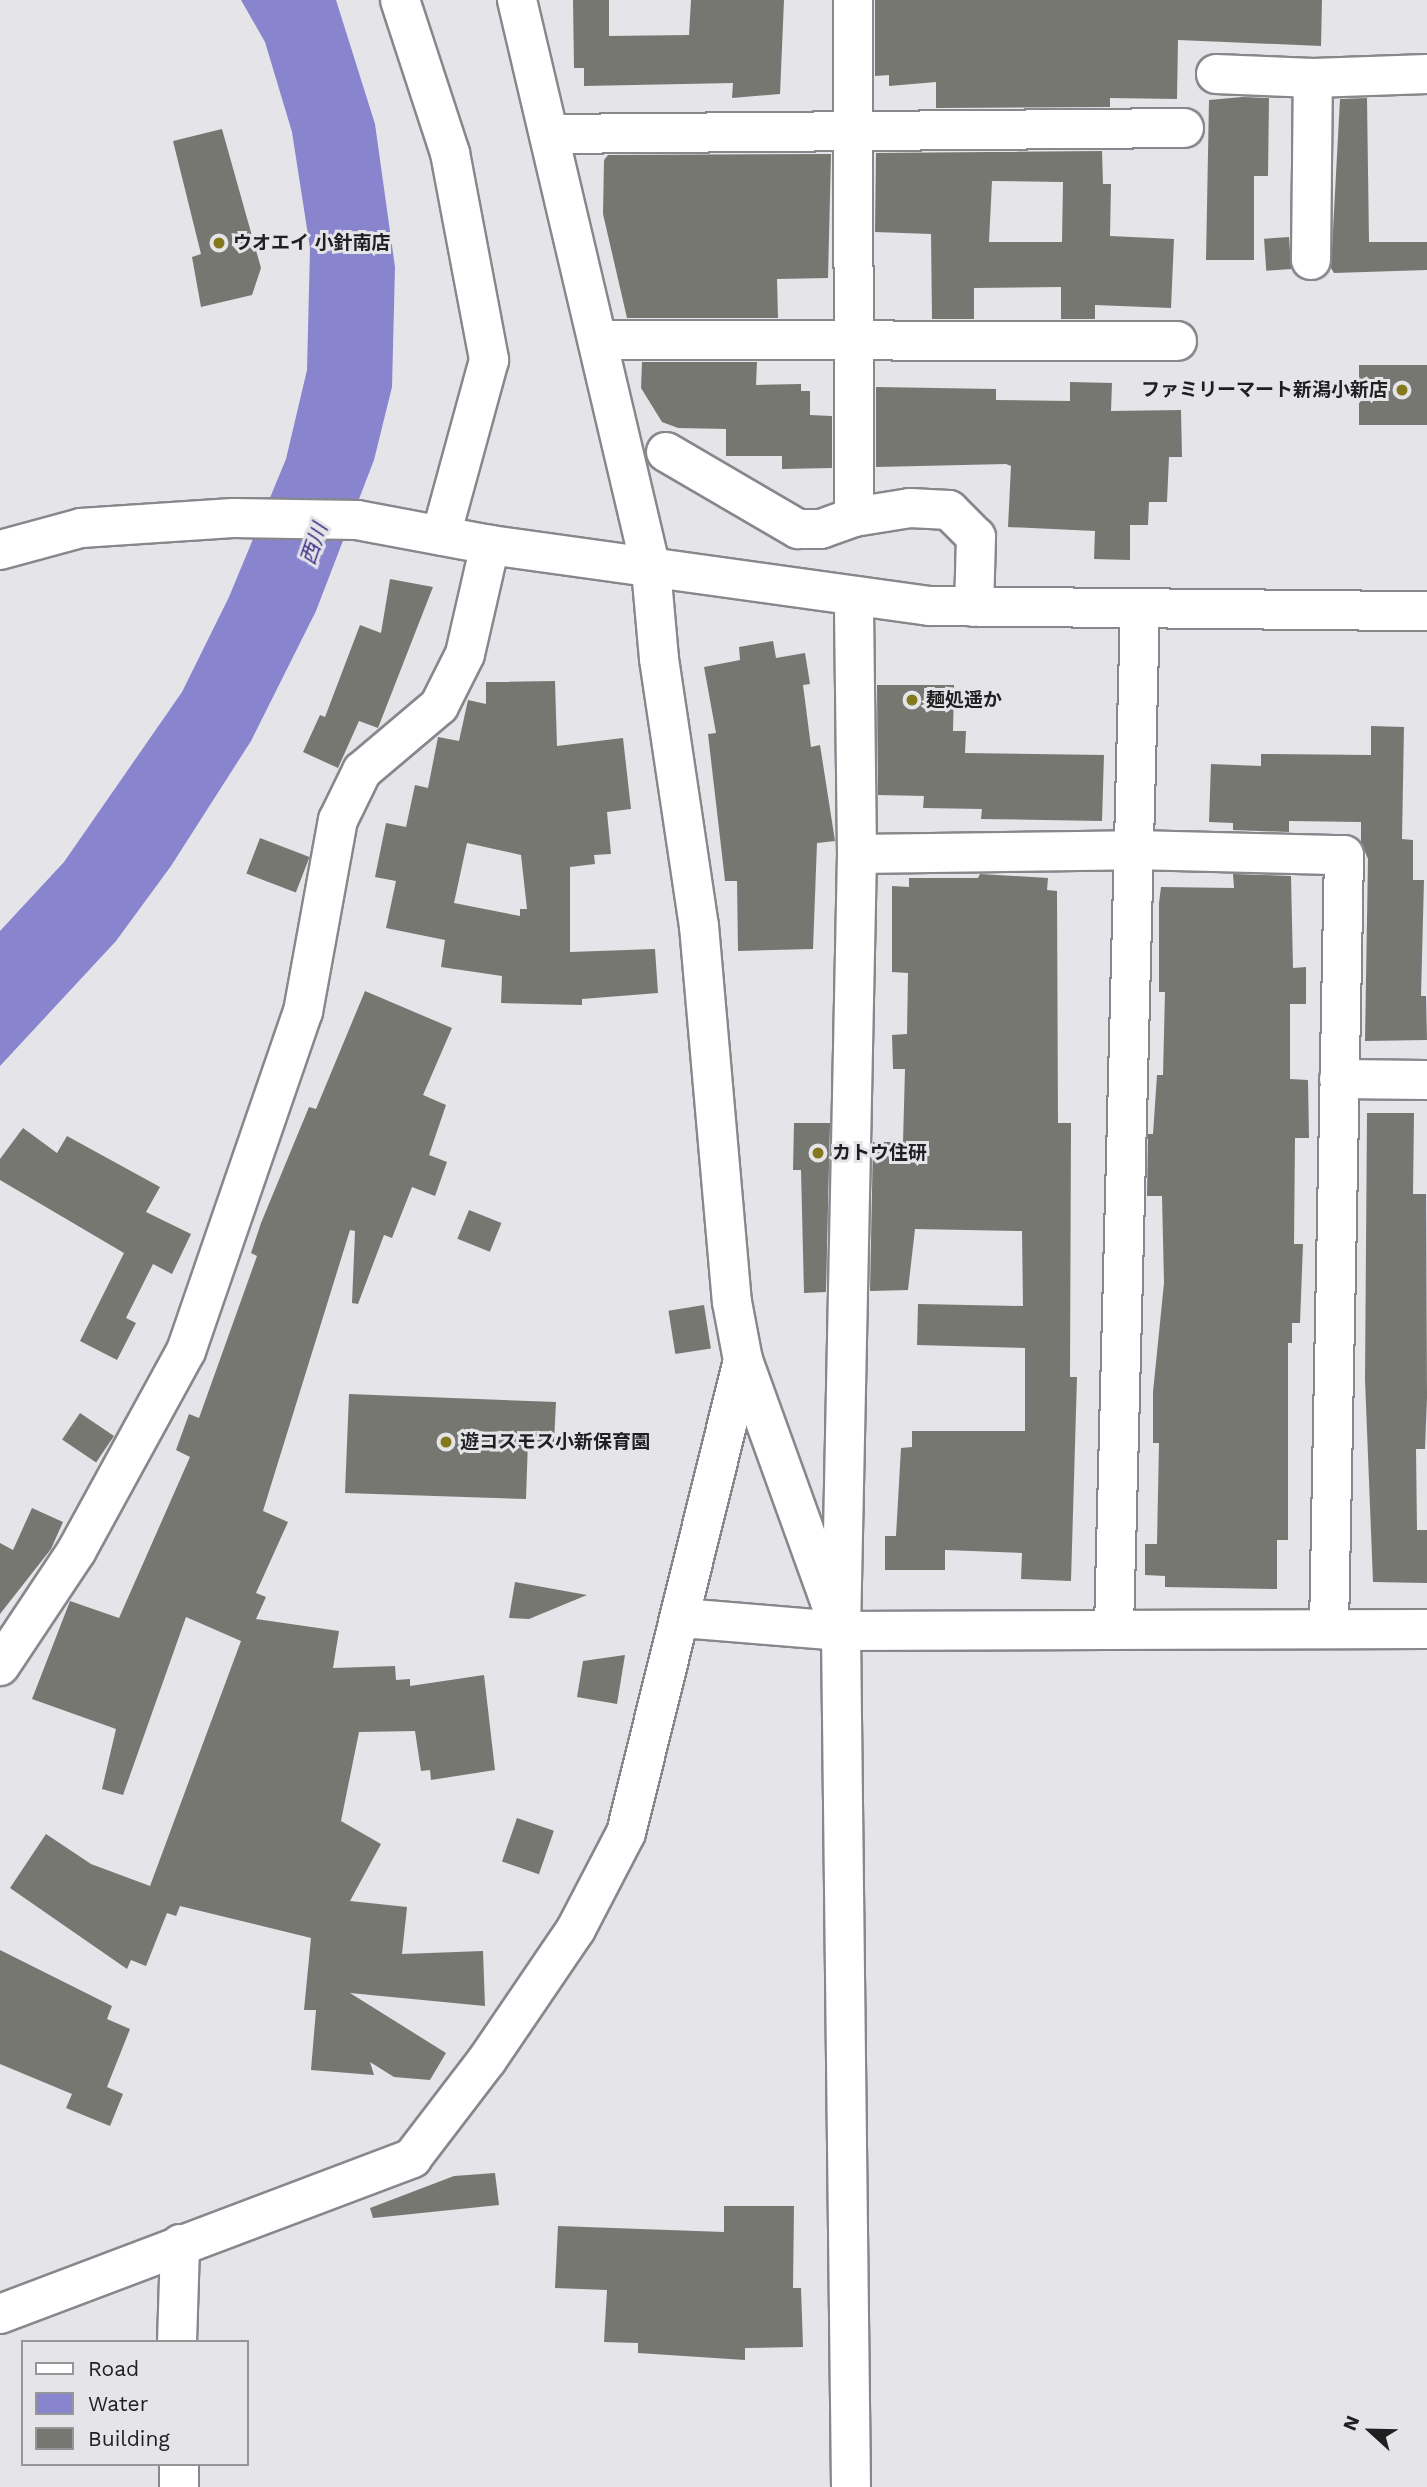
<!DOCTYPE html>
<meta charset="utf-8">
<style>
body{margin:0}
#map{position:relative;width:1427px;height:2487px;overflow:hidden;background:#e4e4e9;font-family:"Work Sans","Noto Sans JP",sans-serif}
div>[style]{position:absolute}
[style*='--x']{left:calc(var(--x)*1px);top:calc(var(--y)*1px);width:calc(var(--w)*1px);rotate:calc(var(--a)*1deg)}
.water>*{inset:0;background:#8984ce}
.building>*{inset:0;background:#777772;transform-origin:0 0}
.roads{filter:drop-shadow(2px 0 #87878c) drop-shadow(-2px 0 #87878c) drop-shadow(0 2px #87878c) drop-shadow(0 -2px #87878c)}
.minor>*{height:38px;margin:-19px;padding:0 19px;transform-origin:19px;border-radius:19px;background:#fff}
.dots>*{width:19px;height:19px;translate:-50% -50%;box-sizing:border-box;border:4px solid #e4e4e9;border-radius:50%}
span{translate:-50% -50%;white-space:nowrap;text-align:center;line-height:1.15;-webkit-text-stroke:6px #e4e4e9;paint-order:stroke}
.poi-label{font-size:19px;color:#202021;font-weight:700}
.left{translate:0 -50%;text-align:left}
.right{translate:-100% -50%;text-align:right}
.water-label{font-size:21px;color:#3e2d84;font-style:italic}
.legend{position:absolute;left:21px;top:2340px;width:228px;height:126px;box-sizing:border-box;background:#e4e4e9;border:2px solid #969699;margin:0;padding:9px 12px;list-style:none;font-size:21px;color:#202021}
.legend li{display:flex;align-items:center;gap:14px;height:35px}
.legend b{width:35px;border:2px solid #969699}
.north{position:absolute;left:1336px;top:2396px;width:70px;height:70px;-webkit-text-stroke:5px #e4e4e9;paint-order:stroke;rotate:292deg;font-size:19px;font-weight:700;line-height:28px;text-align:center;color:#202021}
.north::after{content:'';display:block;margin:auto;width:24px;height:32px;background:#202021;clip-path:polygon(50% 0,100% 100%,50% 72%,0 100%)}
</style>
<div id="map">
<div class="water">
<i style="clip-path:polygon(241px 0,336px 0,375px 124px,395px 267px,392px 387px,374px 460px,316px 611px,251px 741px,171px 866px,116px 941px,0 1066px,0 931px,64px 862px,182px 692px,229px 597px,286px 459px,307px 370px,310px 248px,292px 132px,265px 42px)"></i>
</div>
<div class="building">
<i style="clip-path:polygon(573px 0,609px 0,609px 36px,689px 35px,691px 0,784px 0,780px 94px,732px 98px,733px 83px,584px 86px,584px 68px,574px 68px)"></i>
<i style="clip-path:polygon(875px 0,1322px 0,1321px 46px,1178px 40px,1177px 99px,1110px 98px,1110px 107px,936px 108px,936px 82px,889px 86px,889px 75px,875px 76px)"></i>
<i style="clip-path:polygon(1242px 97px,1269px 98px,1268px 176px,1254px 176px,1254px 260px,1206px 260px,1209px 100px)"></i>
<i style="clip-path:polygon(1367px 98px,1369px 242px,1427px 242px,1427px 270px,1334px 273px,1331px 268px,1340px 99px)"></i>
<i style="clip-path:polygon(222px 129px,261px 268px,252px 295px,201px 307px,192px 257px,201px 254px,173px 141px)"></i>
<i style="clip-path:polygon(evenodd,1102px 151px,1103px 184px,1111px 184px,1110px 236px,1174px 239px,1171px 308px,1095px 305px,1095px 319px,1061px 319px,1061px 287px,974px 288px,974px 319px,932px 319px,931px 234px,875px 232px,876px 153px,1102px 151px,992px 181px,1063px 182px,1062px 242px,989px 242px,992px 181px)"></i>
<i style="clip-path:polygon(831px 154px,828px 278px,777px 279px,778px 318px,627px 318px,603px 214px,604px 160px,608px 155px)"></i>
<i style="left:1289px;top:237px;width:32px;height:25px;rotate:86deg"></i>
<i style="clip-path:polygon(642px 362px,757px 362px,756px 385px,801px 384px,801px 391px,810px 391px,810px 415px,832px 416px,832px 468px,782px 469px,782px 456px,726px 456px,726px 429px,678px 428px,662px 422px,641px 388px)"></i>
<i style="left:1359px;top:365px;width:68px;height:60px"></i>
<i style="clip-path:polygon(1070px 382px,1112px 383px,1111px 411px,1181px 410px,1182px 457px,1169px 457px,1167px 502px,1149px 502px,1148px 525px,1130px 525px,1130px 560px,1094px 559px,1095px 531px,1008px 527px,1011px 466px,1006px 464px,876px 467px,876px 387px,996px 389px,996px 400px,1070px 401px)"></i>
<i style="clip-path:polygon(390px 579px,433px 587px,378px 728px,359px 721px,338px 768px,303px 752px,320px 715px,325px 717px,360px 625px,381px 633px)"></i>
<i style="clip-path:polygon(773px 641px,776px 658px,805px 653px,810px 684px,803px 685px,811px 747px,820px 745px,835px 841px,817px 843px,813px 949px,738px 951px,737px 881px,725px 881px,708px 734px,716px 733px,704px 667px,740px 660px,739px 647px)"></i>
<i style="clip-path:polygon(evenodd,555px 681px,557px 746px,623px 738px,631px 809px,607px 812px,611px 854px,594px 855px,595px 864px,570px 867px,570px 952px,655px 949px,658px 993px,582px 999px,582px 1005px,501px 1003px,502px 976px,441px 967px,445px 940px,386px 928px,396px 881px,375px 877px,386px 823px,406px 827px,415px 785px,428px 788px,438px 737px,459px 741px,468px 700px,486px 704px,486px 682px,555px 681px,467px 843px,521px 855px,527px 909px,520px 909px,520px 916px,454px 903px,467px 843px)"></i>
<i style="clip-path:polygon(877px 685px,954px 685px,953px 731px,966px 731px,965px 753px,1104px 755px,1102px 821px,981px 819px,982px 809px,923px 808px,924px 796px,878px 795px)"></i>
<i style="clip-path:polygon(1371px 726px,1404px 727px,1402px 839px,1413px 840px,1413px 880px,1424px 880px,1421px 996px,1426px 996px,1427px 1040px,1365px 1041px,1368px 859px,1361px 842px,1361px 822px,1289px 821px,1289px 832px,1233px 830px,1233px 823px,1209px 822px,1211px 764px,1261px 766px,1261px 754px,1371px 755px)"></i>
<i style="left:260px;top:838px;width:53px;height:38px;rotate:21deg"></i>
<i style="clip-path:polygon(980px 874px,1048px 878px,1047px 890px,1057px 891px,1058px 1123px,1071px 1123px,1070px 1377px,1077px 1377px,1071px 1581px,1021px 1579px,1022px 1553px,945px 1550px,945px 1570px,885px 1570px,885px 1536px,896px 1536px,901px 1448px,912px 1447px,912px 1431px,1025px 1431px,1025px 1348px,917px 1345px,918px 1304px,1023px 1306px,1022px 1231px,915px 1229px,908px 1290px,870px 1291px,873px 1142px,903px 1142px,905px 1069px,893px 1069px,892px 1035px,907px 1034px,908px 973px,892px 972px,892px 886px,909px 887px,909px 878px,978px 878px)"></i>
<i style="clip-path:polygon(1233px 874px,1291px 876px,1293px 968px,1306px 967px,1306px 1004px,1290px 1004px,1290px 1079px,1308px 1080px,1309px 1138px,1295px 1138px,1294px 1244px,1303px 1244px,1300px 1323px,1292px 1323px,1292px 1343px,1288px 1343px,1288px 1540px,1277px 1540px,1277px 1589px,1165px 1587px,1165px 1576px,1145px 1575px,1145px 1544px,1157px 1544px,1159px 1443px,1153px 1443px,1153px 1392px,1164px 1283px,1162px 1196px,1147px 1196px,1148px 1134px,1153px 1134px,1157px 1075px,1163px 1075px,1165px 992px,1159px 992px,1159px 903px,1161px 887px,1234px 888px)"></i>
<i style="clip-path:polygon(365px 991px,452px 1028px,423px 1095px,446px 1105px,429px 1155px,447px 1162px,435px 1196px,412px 1187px,392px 1238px,384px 1235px,358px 1304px,352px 1303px,355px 1231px,350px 1230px,263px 1511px,288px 1522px,256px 1593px,266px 1597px,256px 1619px,339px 1631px,333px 1668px,395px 1666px,396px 1680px,410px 1679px,410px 1686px,484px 1675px,495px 1770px,431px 1780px,430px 1770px,421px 1771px,415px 1731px,359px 1732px,341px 1821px,381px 1844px,350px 1901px,407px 1907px,402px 1954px,483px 1951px,485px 2006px,350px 1993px,446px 2053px,430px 2080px,394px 2077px,370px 2062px,374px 2075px,311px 2070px,316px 2010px,304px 2010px,311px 1938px,180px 1906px,176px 1916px,167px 1913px,146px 1966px,131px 1960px,127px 1969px,10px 1888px,46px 1834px,91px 1864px,150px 1886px,241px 1641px,186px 1617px,123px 1795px,102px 1789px,116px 1729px,32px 1699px,70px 1601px,119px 1618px,190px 1457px,176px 1450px,189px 1414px,199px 1418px,257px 1256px,251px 1253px,261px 1223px,309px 1107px,316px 1109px)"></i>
<i style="clip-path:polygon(1367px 1113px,1414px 1113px,1413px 1194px,1426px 1194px,1427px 1397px,1425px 1449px,1416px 1449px,1417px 1530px,1427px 1530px,1427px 1583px,1373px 1582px,1365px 1380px)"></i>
<i style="clip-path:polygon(794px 1123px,830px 1123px,826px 1292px,804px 1293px,801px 1170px,793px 1170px)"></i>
<i style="clip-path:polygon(23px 1128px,57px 1153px,67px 1136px,160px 1187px,146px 1212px,191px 1234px,172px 1274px,153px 1264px,126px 1318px,136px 1323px,117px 1360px,80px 1341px,124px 1253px,0 1180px,0 1159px)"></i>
<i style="left:469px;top:1210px;width:35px;height:31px;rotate:22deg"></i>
<i style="left:704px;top:1305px;width:44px;height:36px;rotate:81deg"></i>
<i style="clip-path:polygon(349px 1394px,556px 1402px,554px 1442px,528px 1441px,526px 1499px,345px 1493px)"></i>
<i style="left:80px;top:1413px;width:41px;height:32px;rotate:34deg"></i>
<i style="clip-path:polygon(32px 1508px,63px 1522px,51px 1549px,0 1614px,0 1543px,13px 1550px)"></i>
<i style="clip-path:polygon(515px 1582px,587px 1595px,529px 1619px,509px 1618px)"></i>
<i style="clip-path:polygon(625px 1655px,617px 1704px,577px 1697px,583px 1661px)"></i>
<i style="left:517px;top:1818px;width:39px;height:46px;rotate:19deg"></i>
<i style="clip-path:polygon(0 1950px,112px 2006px,107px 2019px,130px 2029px,107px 2087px,123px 2094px,110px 2126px,66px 2108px,72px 2094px,0 2064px)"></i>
<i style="clip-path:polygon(495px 2173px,499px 2205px,373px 2218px,370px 2208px,454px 2176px)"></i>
<i style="clip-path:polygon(724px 2206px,794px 2206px,793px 2288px,801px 2288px,803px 2347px,745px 2348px,745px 2360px,638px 2353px,638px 2343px,604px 2342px,607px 2290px,555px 2288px,558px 2226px,724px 2232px)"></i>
</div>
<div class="roads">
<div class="minor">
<i style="--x:400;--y:0;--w:161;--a:71.9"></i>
<i style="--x:450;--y:153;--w:211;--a:79.3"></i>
<i style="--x:489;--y:360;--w:182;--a:105.3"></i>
<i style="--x:517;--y:0;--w:585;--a:76.75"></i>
<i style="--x:651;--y:569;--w:90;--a:84.9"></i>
<i style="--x:659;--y:659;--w:270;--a:81.5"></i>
<i style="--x:699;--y:926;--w:377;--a:85"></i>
<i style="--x:732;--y:1302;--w:59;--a:79.3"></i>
<i style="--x:743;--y:1360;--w:266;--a:70.2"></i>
<i style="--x:853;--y:0;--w:517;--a:89.89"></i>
<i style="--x:1216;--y:74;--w:97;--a:2.4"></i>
<i style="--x:1313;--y:78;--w:114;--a:-2"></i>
<i style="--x:549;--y:134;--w:635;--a:-0.54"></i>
<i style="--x:1311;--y:260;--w:182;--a:-89.4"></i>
<i style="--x:598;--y:340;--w:579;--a:0.1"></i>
<i style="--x:666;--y:452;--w:153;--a:30.3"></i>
<i style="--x:798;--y:529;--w:23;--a:0"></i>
<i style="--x:821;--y:529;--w:35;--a:-20"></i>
<i style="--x:854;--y:517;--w:57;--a:-9.1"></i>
<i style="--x:910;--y:508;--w:39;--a:3"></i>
<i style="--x:949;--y:510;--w:38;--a:45"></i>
<i style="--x:976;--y:537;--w:70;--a:91.6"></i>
<i style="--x:0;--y:550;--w:84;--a:-15.2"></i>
<i style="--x:81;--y:528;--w:152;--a:-3.8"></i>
<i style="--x:233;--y:518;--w:124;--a:0.9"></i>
<i style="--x:357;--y:520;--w:135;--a:10.6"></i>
<i style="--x:490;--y:545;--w:443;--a:7.9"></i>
<i style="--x:929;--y:606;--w:498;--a:0.6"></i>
<i style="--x:857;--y:854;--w:277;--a:-0.8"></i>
<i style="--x:1134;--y:850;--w:210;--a:1.4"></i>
<i style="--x:1344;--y:855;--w:774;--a:91.11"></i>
<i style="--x:1339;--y:1079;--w:88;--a:0.7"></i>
<i style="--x:682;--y:1618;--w:160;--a:4.7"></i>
<i style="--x:841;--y:1631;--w:586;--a:-0.2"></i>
<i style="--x:1114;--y:1628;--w:1020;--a:-88.54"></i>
<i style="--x:0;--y:1666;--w:139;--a:-56.4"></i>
<i style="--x:77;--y:1550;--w:227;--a:-61.3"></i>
<i style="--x:186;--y:1351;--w:359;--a:-71"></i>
<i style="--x:303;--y:1012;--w:195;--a:-79.7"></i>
<i style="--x:338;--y:820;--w:55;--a:-63.9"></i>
<i style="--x:362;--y:771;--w:101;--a:-40.2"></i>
<i style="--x:439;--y:706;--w:58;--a:-63.4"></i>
<i style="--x:465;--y:654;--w:112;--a:-77.1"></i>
<i style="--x:0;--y:2314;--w:441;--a:-20.7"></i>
<i style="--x:412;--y:2158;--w:123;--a:-52.6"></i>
<i style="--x:487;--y:2060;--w:158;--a:-55.8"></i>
<i style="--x:576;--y:1929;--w:108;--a:-62.5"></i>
<i style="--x:626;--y:1833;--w:487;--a:-76.1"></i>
<i style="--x:177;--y:2342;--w:98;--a:-88.2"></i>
<i style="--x:179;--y:2464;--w:23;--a:90"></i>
<i style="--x:851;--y:2487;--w:856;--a:-90.67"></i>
<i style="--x:841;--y:1631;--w:777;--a:-88.82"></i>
<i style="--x:857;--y:854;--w:255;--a:-90.7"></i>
</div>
</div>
<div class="dots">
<i style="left:219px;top:243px;background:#84781d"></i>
<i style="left:1402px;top:390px;background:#84781d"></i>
<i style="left:912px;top:700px;background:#84781d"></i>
<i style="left:818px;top:1153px;background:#84781d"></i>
<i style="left:446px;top:1442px;background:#84781d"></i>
</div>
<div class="poi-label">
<span class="left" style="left:233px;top:243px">ウオエイ 小針南店</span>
<span class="right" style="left:1388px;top:390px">ファミリーマート新潟小新店</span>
<span class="left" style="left:926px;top:700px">麺処遥か</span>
<span class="left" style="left:832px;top:1153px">カトウ住研</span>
<span class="left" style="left:460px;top:1442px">遊コスモス小新保育園</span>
</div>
<div class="water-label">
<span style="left:314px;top:544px;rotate:-71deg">西川</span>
</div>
<ul class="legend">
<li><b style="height:9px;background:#fff"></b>Road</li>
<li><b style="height:19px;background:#8984ce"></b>Water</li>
<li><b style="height:19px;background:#777772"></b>Building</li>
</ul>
<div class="north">N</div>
</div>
